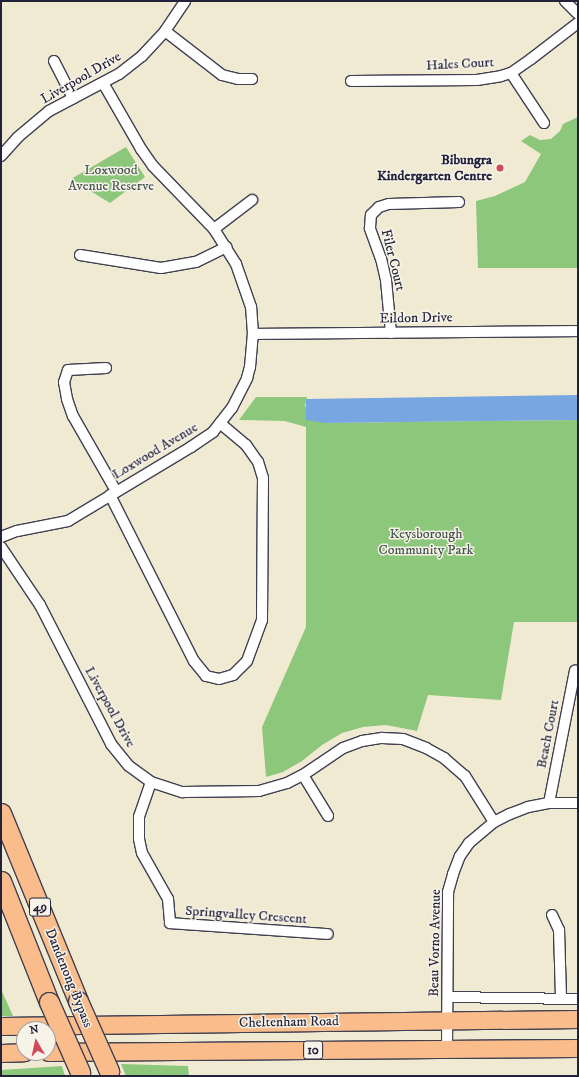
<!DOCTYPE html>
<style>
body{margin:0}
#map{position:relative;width:579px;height:1077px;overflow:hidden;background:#f1ead3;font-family:"IM FELL DW Pica",serif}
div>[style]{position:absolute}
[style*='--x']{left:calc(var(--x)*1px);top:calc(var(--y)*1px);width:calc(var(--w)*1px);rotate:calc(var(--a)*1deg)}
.green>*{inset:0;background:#8dc77b}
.water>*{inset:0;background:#77a6e1}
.roads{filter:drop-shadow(1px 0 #414052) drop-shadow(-1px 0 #414052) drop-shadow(0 1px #414052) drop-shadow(0 -1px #414052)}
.street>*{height:10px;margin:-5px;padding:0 5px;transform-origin:5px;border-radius:5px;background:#fff}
.primary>*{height:17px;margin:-8.5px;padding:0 8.5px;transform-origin:8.5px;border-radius:8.5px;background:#f9bc8a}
.highway>*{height:19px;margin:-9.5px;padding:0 9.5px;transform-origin:9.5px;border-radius:9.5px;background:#f9bc8a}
.bridges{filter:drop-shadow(1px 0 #414052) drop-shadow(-1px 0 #414052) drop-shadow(0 1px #414052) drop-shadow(0 -1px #414052)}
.highway-bridge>*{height:19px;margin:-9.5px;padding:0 9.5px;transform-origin:9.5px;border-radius:9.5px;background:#f9bc8a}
.dots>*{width:11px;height:11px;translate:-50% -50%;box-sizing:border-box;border:2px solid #f7f3e8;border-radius:50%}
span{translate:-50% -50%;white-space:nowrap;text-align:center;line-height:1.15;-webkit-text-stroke:3px #f7f3e8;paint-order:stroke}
.shield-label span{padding:1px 3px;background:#f7f3e8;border:1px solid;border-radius:3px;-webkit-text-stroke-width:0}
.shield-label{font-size:13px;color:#22223b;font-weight:700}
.street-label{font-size:14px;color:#22223b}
.poi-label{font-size:14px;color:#22223b;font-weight:700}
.right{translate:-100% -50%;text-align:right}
.park-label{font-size:14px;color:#42544e}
.frame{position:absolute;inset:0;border:2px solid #22223b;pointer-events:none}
.north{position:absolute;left:16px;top:1021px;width:40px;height:40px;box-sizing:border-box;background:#f7f3e8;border:1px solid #a29fa3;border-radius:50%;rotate:351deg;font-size:11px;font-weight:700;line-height:16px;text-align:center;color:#22223b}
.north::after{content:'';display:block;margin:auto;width:14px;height:18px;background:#d1495b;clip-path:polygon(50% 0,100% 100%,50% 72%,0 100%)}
</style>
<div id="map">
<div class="green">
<i style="clip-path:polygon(578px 117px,578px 268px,478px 268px,476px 201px,495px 196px,525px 182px,541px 154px,521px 141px,530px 135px,540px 140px,551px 139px,560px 131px,563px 124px)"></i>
<i style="clip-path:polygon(126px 147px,145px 177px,110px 203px,71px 179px)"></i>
<i style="clip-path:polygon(256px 397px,307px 397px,305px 406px,325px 423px,578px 420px,578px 622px,514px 622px,501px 700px,428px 695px,417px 731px,386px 725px,363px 727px,342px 733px,322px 745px,302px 761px,283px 772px,266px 777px,262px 727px,306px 627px,306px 427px,285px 421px,239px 420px)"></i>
<i style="clip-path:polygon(1px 989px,13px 1016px,1px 1016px)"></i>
<i style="clip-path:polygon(121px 1064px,188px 1066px,189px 1076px,126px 1076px)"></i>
<i style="clip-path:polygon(62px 1066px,65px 1076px,1px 1076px,1px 1070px)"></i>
</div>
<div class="water">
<i style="clip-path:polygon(578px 395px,578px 420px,325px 423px,306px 420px,306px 399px)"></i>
</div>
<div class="roads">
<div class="street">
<i style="--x:565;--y:1;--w:18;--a:45"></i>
<i style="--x:165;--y:31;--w:72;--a:37.7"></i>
<i style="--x:222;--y:75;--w:16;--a:14"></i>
<i style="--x:238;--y:79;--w:14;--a:0"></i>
<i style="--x:54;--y:61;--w:42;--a:62.8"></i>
<i style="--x:511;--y:73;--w:60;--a:56.6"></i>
<i style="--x:351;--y:81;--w:126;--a:-0.5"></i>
<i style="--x:477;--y:80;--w:24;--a:-9"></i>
<i style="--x:501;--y:76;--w:10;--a:-17"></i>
<i style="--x:511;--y:73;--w:24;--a:-35"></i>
<i style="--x:531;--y:59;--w:59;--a:-37.5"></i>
<i style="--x:1;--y:156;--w:25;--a:-48"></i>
<i style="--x:18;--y:137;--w:40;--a:-40"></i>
<i style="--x:49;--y:111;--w:79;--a:-27.9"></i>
<i style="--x:119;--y:74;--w:29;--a:-38"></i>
<i style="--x:142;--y:56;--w:34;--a:-47"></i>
<i style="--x:165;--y:31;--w:36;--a:-56"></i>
<i style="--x:214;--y:229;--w:48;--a:-37.3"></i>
<i style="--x:80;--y:255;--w:82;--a:9.1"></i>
<i style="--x:161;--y:268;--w:36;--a:-10"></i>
<i style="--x:196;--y:262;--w:34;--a:-26"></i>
<i style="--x:391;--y:333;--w:53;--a:-95.4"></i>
<i style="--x:386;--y:280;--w:22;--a:-103"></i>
<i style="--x:381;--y:259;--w:33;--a:-110"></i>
<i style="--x:370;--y:228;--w:13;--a:-86"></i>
<i style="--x:371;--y:215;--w:11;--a:-45"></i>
<i style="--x:379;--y:207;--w:10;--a:-17"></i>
<i style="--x:389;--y:204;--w:70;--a:-1.6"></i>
<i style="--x:253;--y:334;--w:325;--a:-0.5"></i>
<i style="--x:106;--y:368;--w:38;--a:177"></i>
<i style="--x:68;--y:370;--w:13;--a:108"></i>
<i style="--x:64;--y:382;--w:17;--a:80"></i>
<i style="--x:67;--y:399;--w:18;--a:71"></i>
<i style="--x:73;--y:416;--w:86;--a:60.2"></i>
<i style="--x:110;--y:495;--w:186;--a:63.2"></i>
<i style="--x:194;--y:661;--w:19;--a:51"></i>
<i style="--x:206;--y:676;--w:13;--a:13"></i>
<i style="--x:219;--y:679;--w:15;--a:-16"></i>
<i style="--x:233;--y:675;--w:20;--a:-45"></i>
<i style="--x:247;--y:661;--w:44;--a:-69.9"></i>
<i style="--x:262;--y:620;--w:142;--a:-89.6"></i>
<i style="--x:263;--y:478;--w:17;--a:-107"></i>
<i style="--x:258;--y:462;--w:21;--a:-125"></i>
<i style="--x:246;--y:445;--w:34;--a:-140"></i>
<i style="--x:1;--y:537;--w:17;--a:-21"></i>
<i style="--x:17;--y:531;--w:52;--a:-11.1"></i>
<i style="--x:68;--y:521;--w:144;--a:-31"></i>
<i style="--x:191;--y:447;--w:27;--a:-34"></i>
<i style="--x:213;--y:432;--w:31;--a:-52"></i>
<i style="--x:232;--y:408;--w:34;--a:-63"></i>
<i style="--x:247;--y:378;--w:11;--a:-75"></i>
<i style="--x:250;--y:367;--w:33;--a:-85"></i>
<i style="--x:253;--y:334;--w:27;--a:-94"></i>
<i style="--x:251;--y:307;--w:46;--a:-109.2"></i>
<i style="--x:236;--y:264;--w:41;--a:-122.2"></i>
<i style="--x:214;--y:229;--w:88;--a:-134.1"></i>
<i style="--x:153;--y:166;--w:21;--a:-125"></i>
<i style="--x:141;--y:149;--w:76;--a:-119.9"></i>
<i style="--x:1;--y:547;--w:70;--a:56.1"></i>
<i style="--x:40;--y:605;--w:156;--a:62.9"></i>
<i style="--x:111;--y:744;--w:28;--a:51"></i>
<i style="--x:129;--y:766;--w:27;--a:36"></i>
<i style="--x:151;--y:782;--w:33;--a:18"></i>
<i style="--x:182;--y:792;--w:77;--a:-0.7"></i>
<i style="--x:259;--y:791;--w:29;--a:-16"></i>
<i style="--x:287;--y:783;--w:18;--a:-27"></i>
<i style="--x:303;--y:775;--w:48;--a:-34"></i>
<i style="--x:343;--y:748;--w:20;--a:-20"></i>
<i style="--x:362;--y:741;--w:20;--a:-9"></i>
<i style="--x:382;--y:738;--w:21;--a:3"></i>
<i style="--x:403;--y:739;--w:25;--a:21"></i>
<i style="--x:426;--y:748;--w:21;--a:29"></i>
<i style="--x:444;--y:758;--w:28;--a:41"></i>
<i style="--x:465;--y:776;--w:54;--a:57.8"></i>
<i style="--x:303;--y:775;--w:48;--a:58.6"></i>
<i style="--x:151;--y:782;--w:37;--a:109"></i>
<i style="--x:139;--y:817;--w:22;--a:90"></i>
<i style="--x:139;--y:839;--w:14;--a:78"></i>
<i style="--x:142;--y:853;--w:53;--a:60.5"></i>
<i style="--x:168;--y:899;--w:24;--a:85"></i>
<i style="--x:170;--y:923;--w:158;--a:4"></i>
<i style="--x:549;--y:803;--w:135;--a:-78.9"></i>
<i style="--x:552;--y:915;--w:17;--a:65"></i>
<i style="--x:559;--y:930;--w:69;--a:88.3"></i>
<i style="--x:448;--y:997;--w:130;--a:0.9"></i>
<i style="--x:447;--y:1048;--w:156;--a:-89.6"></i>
<i style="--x:448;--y:892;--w:19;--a:-74"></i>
<i style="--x:453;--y:874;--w:19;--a:-69"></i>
<i style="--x:460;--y:856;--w:16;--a:-55"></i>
<i style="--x:469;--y:843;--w:33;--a:-40"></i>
<i style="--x:494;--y:822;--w:18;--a:-27"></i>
<i style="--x:510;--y:814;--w:19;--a:-21"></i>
<i style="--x:528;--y:807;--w:21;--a:-11"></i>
<i style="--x:549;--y:803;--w:29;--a:0"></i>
</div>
<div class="primary">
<i style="--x:1;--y:1026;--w:577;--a:-0.7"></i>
<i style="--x:48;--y:1052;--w:530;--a:-0.43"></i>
<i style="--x:1;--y:1053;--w:23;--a:-2"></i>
</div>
<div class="highway">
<i style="--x:1;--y:813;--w:203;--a:67.7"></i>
<i style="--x:1;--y:881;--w:130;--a:68.4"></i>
</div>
</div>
<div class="bridges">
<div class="highway-bridge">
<i style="--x:78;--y:1001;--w:77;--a:66.1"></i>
<i style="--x:49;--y:1002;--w:77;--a:66.1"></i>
</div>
</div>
<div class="dots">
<i style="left:500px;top:168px;background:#d1495b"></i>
</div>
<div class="shield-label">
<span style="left:40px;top:907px">49</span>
<span style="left:313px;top:1050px">10</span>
</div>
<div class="street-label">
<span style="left:460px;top:64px;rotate:-3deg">Hales Court</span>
<span style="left:81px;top:78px;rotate:-30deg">Liverpool Drive</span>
<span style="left:393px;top:260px;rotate:76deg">Filer Court</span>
<span style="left:416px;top:318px;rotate:-1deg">Eildon Drive</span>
<span style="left:155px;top:451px;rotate:-31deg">Loxwood Avenue</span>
<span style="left:110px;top:707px;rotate:61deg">Liverpool Drive</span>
<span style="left:548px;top:734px;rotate:-79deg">Beach Court</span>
<span style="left:246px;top:915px;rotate:4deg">Springvalley Crescent</span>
<span style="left:435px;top:943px;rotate:-89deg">Beau Vorno Avenue</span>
<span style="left:69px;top:978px;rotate:68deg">Dandenong Bypass</span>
<span style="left:289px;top:1022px;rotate:-1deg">Cheltenham Road</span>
</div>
<div class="poi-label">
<span class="right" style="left:492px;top:168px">Bibungra<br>Kindergarten Centre</span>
</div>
<div class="park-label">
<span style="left:111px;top:178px">Loxwood<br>Avenue Reserve</span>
<span style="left:426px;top:542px">Keysborough<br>Community Park</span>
</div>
<div class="frame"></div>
<div class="north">N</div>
</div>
